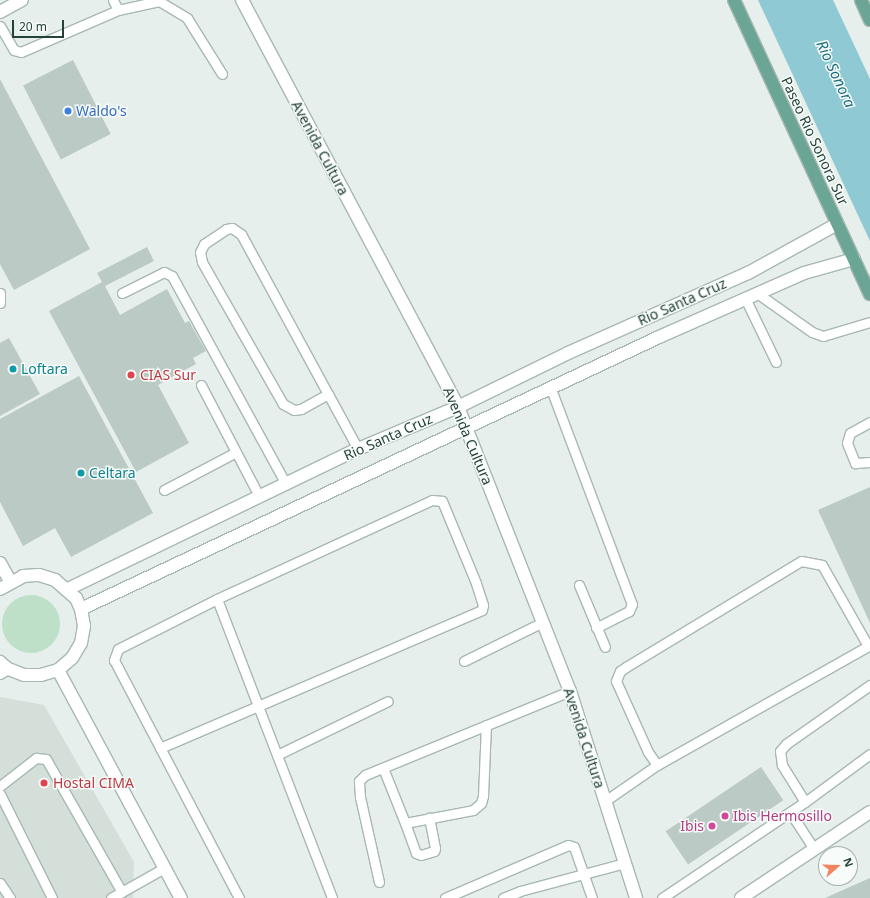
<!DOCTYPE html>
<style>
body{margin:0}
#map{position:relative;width:870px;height:898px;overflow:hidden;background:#e6efeb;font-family:"Noto Sans",sans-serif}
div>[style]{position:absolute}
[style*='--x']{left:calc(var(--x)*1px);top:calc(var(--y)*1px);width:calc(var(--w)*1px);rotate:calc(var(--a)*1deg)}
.built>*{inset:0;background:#d4dfda}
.green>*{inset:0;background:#bfe0c8}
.round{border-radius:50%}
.water>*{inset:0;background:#8ec9d4}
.building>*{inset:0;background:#bbcac4;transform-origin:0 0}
.roads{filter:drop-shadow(1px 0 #a8b8b2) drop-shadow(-1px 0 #a8b8b2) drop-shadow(0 1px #a8b8b2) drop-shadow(0 -1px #a8b8b2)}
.lane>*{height:9px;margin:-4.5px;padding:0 4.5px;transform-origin:4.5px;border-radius:4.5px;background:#fff}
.street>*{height:12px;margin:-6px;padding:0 6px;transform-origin:6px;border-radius:6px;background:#fff}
.secondary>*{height:12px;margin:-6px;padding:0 6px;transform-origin:6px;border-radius:6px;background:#fff}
.primary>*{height:12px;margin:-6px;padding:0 6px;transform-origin:6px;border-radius:6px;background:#6aa596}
.dots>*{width:11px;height:11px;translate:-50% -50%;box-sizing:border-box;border:2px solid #f7fbf9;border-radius:50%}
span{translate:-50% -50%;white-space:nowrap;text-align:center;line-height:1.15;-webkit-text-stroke:3px #f7fbf9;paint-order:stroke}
.shop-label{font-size:14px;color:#366cbe}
.left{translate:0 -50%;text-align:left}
.street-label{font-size:14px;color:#24423a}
.culture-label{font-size:14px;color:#0d838f}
.health-label{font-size:14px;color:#be3a42}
.hotel-label{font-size:14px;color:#b23c85}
.right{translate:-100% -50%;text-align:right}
.water-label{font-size:15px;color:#1c6f80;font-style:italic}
.north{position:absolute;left:818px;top:846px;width:40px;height:40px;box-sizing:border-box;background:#f7fbf9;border:1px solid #a3b1ad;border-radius:50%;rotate:70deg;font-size:11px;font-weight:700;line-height:16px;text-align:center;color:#24423a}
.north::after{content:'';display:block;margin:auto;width:14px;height:18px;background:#f4845f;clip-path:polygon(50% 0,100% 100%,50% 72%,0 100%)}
.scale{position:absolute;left:12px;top:20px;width:52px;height:18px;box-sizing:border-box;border:2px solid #24423a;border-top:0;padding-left:5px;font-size:12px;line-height:14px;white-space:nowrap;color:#24423a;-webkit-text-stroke:3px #f7fbf9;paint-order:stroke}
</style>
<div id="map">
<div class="built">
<i style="clip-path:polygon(0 697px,44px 705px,134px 862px,133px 898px,0 898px)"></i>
</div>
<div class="green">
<i class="round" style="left:2px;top:595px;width:58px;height:58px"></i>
</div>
<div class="water">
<i style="clip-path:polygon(758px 0,833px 0,870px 79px,870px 241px)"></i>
</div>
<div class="building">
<i style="left:73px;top:60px;width:83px;height:56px;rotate:63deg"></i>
<i style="clip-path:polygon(0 79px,90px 249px,14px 290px,0 264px)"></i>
<i style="clip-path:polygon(147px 247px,154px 261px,105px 286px,120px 315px,167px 289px,185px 323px,189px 321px,206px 351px,193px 358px,196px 364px,158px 385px,189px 443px,136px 472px,49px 311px,102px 282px,97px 273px)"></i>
<i style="clip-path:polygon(9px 338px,40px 394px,0 416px,0 343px)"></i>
<i style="clip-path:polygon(79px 376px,153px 513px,71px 557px,55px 528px,23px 546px,0 502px,0 419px)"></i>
<i style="clip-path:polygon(870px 487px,870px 623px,818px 510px)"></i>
<i style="left:761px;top:767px;width:40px;height:115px;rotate:56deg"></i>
<i style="clip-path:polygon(870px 878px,870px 898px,825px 898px)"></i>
</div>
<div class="roads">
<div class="lane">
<i style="--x:118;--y:10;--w:42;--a:-12.4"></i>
<i style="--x:159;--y:1;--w:33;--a:31"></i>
<i style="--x:187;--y:18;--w:66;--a:58"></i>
<i style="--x:0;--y:26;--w:28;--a:60"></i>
<i style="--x:14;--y:50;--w:7;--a:16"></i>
<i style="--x:21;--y:52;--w:106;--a:-23.4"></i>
<i style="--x:118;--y:10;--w:11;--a:-117"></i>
<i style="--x:0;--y:293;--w:10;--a:90"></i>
<i style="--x:122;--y:293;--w:47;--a:-26.6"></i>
<i style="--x:164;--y:272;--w:9;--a:27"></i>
<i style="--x:172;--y:276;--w:237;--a:61.3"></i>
<i style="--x:757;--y:293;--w:67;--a:35.3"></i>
<i style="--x:812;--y:332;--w:12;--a:20"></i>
<i style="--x:823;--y:336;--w:49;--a:-16.6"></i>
<i style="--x:745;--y:298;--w:71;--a:64.2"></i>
<i style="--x:201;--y:385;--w:125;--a:62.4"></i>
<i style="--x:551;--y:389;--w:230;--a:69.4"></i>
<i style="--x:632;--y:604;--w:8;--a:113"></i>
<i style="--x:629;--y:611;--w:37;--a:153"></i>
<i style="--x:328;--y:394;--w:31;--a:151"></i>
<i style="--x:301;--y:409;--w:7;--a:172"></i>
<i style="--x:294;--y:410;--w:13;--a:-151"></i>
<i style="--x:283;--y:404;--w:163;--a:-119.7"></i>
<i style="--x:202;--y:262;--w:10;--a:-101"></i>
<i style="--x:200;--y:252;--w:9;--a:-63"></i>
<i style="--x:204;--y:244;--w:27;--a:-34"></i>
<i style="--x:226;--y:229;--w:6;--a:-9"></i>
<i style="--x:232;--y:228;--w:11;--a:34"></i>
<i style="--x:241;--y:234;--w:182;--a:61.5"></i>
<i style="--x:328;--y:394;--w:63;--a:61.4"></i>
<i style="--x:870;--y:422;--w:23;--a:151"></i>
<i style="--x:850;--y:433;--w:10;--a:107"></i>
<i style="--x:847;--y:443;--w:22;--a:68"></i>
<i style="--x:855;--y:463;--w:15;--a:-4"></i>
<i style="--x:164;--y:490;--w:81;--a:-27.8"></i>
<i style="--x:579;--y:585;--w:67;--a:67.2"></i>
<i style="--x:217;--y:599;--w:111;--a:153.2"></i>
<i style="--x:118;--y:649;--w:12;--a:110"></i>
<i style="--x:114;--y:660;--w:269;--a:62.3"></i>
<i style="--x:868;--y:646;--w:93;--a:-119.6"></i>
<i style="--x:822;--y:565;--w:21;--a:-169"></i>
<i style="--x:801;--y:561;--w:205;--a:148.8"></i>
<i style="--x:626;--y:667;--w:7;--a:146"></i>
<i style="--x:620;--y:671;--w:11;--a:112"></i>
<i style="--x:616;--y:681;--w:78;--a:65.7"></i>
<i style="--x:648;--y:752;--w:16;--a:55"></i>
<i style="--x:657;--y:765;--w:244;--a:-29.4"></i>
<i style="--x:464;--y:661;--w:88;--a:-26.3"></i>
<i style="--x:0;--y:674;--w:9;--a:-32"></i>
<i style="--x:160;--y:748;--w:350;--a:-23.2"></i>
<i style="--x:482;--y:610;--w:5;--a:-79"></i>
<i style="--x:483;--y:605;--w:23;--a:-108"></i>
<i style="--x:476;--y:583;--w:89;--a:-112.5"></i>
<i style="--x:442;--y:501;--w:10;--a:-174"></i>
<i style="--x:432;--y:500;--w:237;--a:155.3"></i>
<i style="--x:217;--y:599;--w:115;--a:69"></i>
<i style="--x:258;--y:706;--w:206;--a:68.9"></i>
<i style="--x:277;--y:755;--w:123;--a:-25.9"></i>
<i style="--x:383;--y:768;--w:59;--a:68.2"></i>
<i style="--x:405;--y:823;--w:69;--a:-10.8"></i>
<i style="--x:473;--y:810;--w:11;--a:-41"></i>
<i style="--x:481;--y:803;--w:7;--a:-74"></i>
<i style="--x:483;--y:796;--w:71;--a:-87.6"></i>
<i style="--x:0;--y:786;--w:46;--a:-37.9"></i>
<i style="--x:36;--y:758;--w:10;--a:6"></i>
<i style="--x:46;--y:759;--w:153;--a:60.3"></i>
<i style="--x:0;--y:794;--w:116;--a:63.4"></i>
<i style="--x:605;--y:801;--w:63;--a:-34.7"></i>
<i style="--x:805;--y:802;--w:44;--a:-121.9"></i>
<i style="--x:782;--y:765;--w:14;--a:-98"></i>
<i style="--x:780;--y:751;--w:9;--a:-49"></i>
<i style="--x:786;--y:744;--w:103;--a:-35.1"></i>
<i style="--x:790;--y:812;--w:44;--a:57"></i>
<i style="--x:405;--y:823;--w:32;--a:70"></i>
<i style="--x:416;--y:853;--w:5;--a:22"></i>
<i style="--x:421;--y:855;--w:14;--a:-17"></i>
<i style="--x:434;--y:851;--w:3;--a:-72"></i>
<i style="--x:435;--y:848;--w:31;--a:-101"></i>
<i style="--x:379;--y:882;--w:87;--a:-102.6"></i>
<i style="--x:360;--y:797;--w:16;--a:-94"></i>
<i style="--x:359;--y:781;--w:8;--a:-45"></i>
<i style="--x:365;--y:775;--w:222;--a:-22.3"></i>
<i style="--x:0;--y:883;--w:18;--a:56"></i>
<i style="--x:111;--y:898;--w:61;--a:-29.5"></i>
<i style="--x:445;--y:898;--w:134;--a:-23.3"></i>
<i style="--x:568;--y:845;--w:6;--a:18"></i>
<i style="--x:574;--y:847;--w:54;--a:70.6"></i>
<i style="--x:503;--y:898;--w:18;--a:-22"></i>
<i style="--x:520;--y:891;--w:109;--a:-14.9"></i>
<i style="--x:662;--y:898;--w:172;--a:-33.9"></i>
<i style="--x:805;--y:802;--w:81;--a:-36.4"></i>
</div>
<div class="street">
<i style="--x:0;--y:563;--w:21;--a:61"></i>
<i style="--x:0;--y:589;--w:26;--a:-29"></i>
<i style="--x:23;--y:576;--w:16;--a:-4"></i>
<i style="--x:39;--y:575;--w:17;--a:17"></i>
<i style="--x:55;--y:580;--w:28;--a:41"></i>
<i style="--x:76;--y:598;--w:12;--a:66"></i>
<i style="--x:81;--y:609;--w:17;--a:80"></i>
<i style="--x:84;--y:626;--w:17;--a:100"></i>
<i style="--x:81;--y:643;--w:17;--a:121"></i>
<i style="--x:72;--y:658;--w:18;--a:139"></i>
<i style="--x:58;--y:670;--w:18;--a:164"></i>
<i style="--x:41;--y:675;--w:17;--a:180"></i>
<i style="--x:24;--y:675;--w:17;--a:-159"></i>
<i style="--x:8;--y:669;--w:11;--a:-139"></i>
<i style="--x:68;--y:589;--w:322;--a:-25.8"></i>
<i style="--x:358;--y:449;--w:108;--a:-22.8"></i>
<i style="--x:458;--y:407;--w:123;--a:-26.1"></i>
<i style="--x:568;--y:353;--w:197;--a:-24"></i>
<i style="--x:748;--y:273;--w:102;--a:-28.8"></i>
<i style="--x:81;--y:609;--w:639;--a:-25.2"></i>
<i style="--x:659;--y:337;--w:158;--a:-23.8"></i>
<i style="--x:804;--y:273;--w:52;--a:-15.6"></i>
<i style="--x:58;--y:670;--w:259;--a:61.7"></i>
<i style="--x:741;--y:898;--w:155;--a:-33.7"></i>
</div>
<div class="secondary">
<i style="--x:242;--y:0;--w:461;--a:62"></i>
<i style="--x:458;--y:407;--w:305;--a:68.5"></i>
<i style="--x:570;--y:691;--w:217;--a:72.3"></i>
<i style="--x:0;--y:12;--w:25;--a:-29"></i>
</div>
<div class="primary">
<i style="--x:734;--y:0;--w:324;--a:65.2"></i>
<i style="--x:861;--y:0;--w:22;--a:66"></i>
</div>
</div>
<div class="dots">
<i style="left:68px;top:111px;background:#3f7fe0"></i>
<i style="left:13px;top:369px;background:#0f9aa8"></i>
<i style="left:131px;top:375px;background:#e0444e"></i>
<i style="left:81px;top:473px;background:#0f9aa8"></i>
<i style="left:44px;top:783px;background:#e0444e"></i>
<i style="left:725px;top:816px;background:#d1479c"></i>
<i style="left:712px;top:826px;background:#d1479c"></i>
</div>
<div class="shop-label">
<span class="left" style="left:76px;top:111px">Waldo's</span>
</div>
<div class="street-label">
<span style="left:815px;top:141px;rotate:65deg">Paseo Rio Sonora Sur</span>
<span style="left:320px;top:148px;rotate:62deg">Avenida Cultura</span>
<span style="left:682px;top:302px;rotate:-24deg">Rio Santa Cruz</span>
<span style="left:468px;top:436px;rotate:67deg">Avenida Cultura</span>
<span style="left:388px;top:437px;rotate:-24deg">Rio Santa Cruz</span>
<span style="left:584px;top:738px;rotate:72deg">Avenida Cultura</span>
</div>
<div class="culture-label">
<span class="left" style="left:21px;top:369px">Loftara</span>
<span class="left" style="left:89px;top:473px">Celtara</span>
</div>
<div class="health-label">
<span class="left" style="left:140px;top:375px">CIAS Sur</span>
<span class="left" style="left:53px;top:783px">Hostal CIMA</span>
</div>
<div class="hotel-label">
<span class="left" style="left:733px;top:816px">Ibis Hermosillo</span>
<span class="right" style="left:704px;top:826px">Ibis</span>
</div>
<div class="water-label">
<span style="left:836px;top:74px;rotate:65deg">Rio Sonora</span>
</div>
<div class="north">N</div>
<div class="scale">20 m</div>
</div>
